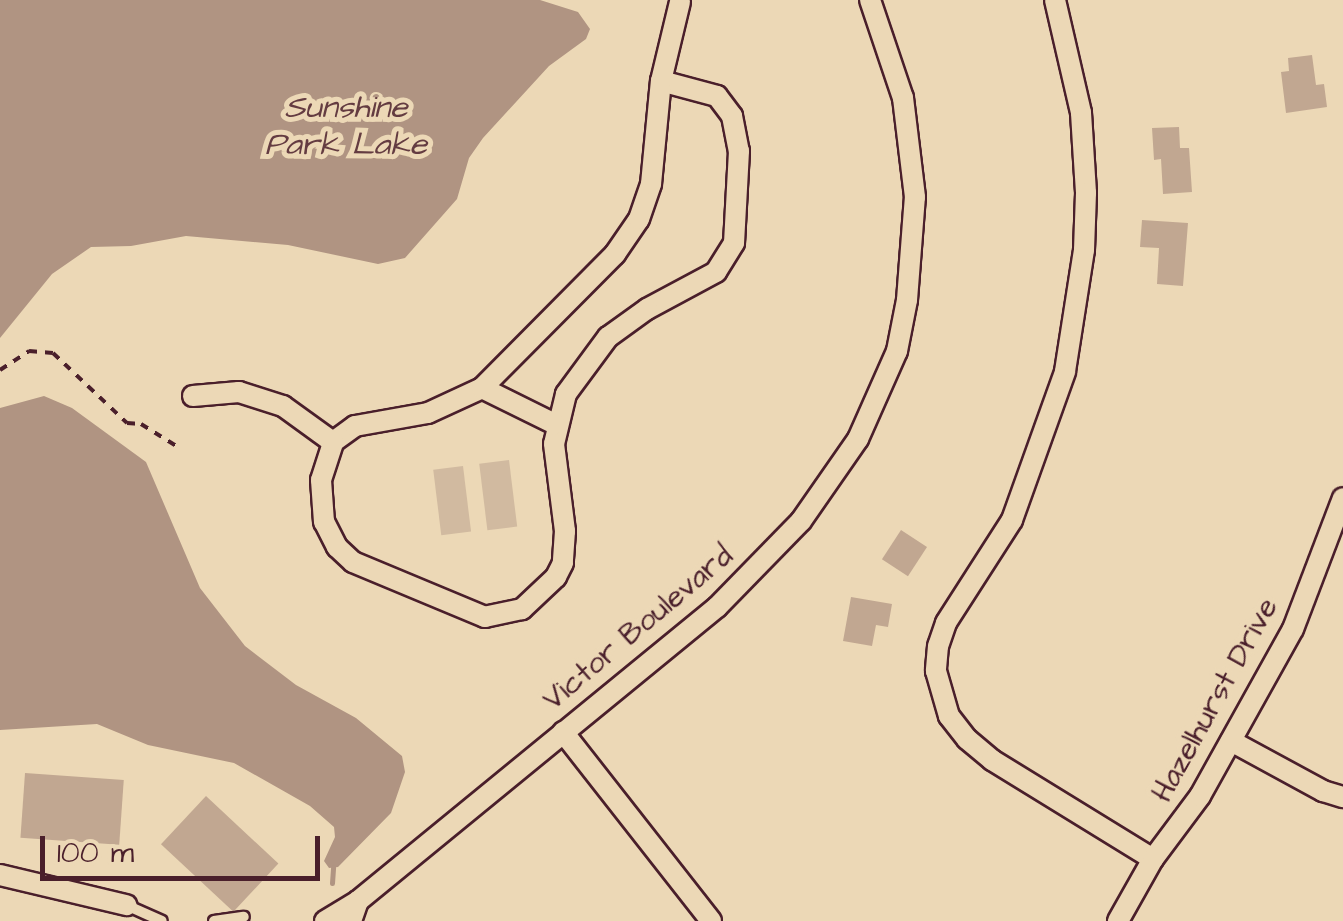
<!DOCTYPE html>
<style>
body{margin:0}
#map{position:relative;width:1343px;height:921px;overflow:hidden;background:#ecd8b6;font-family:"Architects Daughter",sans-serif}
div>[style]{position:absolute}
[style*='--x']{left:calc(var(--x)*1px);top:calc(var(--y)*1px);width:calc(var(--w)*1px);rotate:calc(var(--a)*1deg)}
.green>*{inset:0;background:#d1baa0;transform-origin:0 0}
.water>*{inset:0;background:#b09482}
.stream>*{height:5px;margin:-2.5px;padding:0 2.5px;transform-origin:2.5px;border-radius:2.5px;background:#b09482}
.building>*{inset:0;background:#c1a791;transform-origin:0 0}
.path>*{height:4px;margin-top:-2px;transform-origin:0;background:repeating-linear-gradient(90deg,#4a1f2b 0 8px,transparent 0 16px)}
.roads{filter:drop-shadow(2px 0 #4a1f2b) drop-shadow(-2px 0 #4a1f2b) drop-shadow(0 2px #4a1f2b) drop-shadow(0 -2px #4a1f2b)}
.lane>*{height:10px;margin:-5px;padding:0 5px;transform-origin:5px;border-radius:5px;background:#ecd8b6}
.street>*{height:20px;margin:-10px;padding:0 10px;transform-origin:10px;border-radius:10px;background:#ecd8b6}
span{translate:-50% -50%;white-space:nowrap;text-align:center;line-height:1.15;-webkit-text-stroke:10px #ecd8b6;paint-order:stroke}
.street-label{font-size:30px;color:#4a1f2b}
.water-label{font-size:32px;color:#643c41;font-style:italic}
.scale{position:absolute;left:40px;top:836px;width:280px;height:45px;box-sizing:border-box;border:5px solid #4a1f2b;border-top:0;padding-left:12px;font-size:30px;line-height:35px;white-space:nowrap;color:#4a1f2b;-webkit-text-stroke:8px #ecd8b6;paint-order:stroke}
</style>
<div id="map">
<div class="green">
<i style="left:509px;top:460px;width:67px;height:30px;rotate:83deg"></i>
<i style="left:463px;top:466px;width:66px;height:30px;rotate:83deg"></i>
</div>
<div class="water">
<i style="clip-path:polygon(0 0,540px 0,578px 12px,590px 29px,586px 39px,549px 66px,483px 138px,469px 158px,457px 199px,405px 258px,378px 264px,288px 245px,186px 236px,131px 246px,91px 247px,52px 274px,0 338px)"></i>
<i style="clip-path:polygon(44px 396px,72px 408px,146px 462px,200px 588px,245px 646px,296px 685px,356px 718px,402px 756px,405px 772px,391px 813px,338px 867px,329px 868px,324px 861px,335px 837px,334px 827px,310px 806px,234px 763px,148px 745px,97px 724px,0 730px,0 408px)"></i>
</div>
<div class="stream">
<i style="--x:332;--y:883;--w:16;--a:-86"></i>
</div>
<div class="building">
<i style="clip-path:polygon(1312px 55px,1316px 85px,1324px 84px,1327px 107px,1286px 113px,1281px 72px,1289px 71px,1288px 58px)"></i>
<i style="clip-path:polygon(1179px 127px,1180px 148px,1189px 148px,1192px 192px,1163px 194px,1161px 159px,1154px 160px,1152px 128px)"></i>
<i style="clip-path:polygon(1142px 220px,1188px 223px,1183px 286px,1157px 284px,1159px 248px,1140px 247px)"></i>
<i style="left:901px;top:530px;width:31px;height:35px;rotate:33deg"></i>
<i style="clip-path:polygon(851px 597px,892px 604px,888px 627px,876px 625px,872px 646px,843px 641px)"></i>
<i style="left:25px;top:773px;width:99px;height:65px;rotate:4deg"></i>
<i style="left:206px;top:796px;width:99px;height:66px;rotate:43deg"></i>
</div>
<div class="path">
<i style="--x:0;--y:370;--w:35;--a:-33"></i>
<i style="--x:29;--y:351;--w:24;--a:5"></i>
<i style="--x:53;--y:353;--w:102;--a:43.4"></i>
<i style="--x:127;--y:423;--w:14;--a:4"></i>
<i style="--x:141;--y:424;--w:44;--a:31.9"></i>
</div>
<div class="roads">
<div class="lane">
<i style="--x:126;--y:905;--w:39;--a:24"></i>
<i style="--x:214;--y:921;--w:30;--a:-8"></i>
</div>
<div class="street">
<i style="--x:1055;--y:0;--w:116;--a:77"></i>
<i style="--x:1081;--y:113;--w:80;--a:86.4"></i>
<i style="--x:1086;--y:193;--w:57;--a:92"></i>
<i style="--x:1084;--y:250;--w:123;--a:98.9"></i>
<i style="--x:1065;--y:372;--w:157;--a:109.7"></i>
<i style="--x:1012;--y:520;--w:122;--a:122.7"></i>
<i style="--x:946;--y:623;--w:24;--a:109"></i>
<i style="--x:938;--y:646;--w:25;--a:95"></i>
<i style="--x:936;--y:671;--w:47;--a:73.9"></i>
<i style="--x:949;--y:716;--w:29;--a:52"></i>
<i style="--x:967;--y:739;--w:33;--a:40"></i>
<i style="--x:992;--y:760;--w:189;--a:31.6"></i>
<i style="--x:661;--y:81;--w:58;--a:15"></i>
<i style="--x:717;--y:96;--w:25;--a:53"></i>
<i style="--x:732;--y:116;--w:36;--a:79"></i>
<i style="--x:739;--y:151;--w:92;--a:93.1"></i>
<i style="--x:734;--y:243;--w:34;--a:122"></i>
<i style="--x:716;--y:272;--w:78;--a:151.8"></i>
<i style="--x:647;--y:309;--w:48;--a:144.3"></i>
<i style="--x:608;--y:337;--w:71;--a:126.4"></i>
<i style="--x:566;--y:394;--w:51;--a:103.5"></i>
<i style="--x:554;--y:444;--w:88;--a:82.8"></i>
<i style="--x:565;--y:531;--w:32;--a:94"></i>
<i style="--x:563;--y:563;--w:16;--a:117"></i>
<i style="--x:556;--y:577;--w:47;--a:136.7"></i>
<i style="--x:522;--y:609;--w:38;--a:168"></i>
<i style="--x:485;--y:617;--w:143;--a:-157.4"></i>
<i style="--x:353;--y:562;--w:22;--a:-137"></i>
<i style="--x:337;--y:547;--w:28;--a:-117"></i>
<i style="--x:324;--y:522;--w:42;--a:-94.1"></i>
<i style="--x:321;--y:480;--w:40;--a:-72"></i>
<i style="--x:333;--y:442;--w:27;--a:-36"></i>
<i style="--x:355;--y:426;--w:74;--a:-10.1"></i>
<i style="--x:428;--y:413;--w:60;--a:-24.8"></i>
<i style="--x:482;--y:388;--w:189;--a:-45.2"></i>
<i style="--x:615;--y:254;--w:42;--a:-55.6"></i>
<i style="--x:639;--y:219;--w:37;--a:-71"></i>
<i style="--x:651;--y:184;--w:103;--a:-84.5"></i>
<i style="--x:661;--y:81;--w:81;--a:-76.5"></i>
<i style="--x:482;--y:388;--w:81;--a:26.3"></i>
<i style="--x:193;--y:396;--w:46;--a:-5"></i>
<i style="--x:239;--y:392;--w:46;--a:17.7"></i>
<i style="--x:283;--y:406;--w:62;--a:35.8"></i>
<i style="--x:563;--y:732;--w:240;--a:51.9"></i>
<i style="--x:1231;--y:741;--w:105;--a:28.5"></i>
<i style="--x:1323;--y:791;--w:21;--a:17"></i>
<i style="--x:0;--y:875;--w:130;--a:13.4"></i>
<i style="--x:358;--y:901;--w:464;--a:-39.3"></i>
<i style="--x:717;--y:607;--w:120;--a:-45.7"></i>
<i style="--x:801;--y:521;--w:100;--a:-55.2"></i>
<i style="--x:858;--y:439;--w:96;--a:-66.1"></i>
<i style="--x:897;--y:351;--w:52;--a:-78.9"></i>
<i style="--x:907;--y:300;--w:103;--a:-85.6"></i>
<i style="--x:915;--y:197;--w:100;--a:-96.9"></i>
<i style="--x:903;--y:98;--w:103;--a:-108.6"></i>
<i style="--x:325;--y:921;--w:39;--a:-31"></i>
<i style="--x:358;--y:901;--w:21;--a:109"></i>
<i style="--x:1118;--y:921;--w:71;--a:-60.6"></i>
<i style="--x:1153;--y:859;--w:79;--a:-53.3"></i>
<i style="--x:1200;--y:796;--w:191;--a:-60.9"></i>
<i style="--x:1293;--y:629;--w:140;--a:-69.1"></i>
</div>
</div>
<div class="street-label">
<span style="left:638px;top:628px;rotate:-40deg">Victor Boulevard</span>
<span style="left:1215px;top:700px;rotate:-61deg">Hazelhurst Drive</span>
</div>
<div class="water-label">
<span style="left:346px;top:127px">Sunshine<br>Park Lake</span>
</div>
<div class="scale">100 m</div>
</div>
